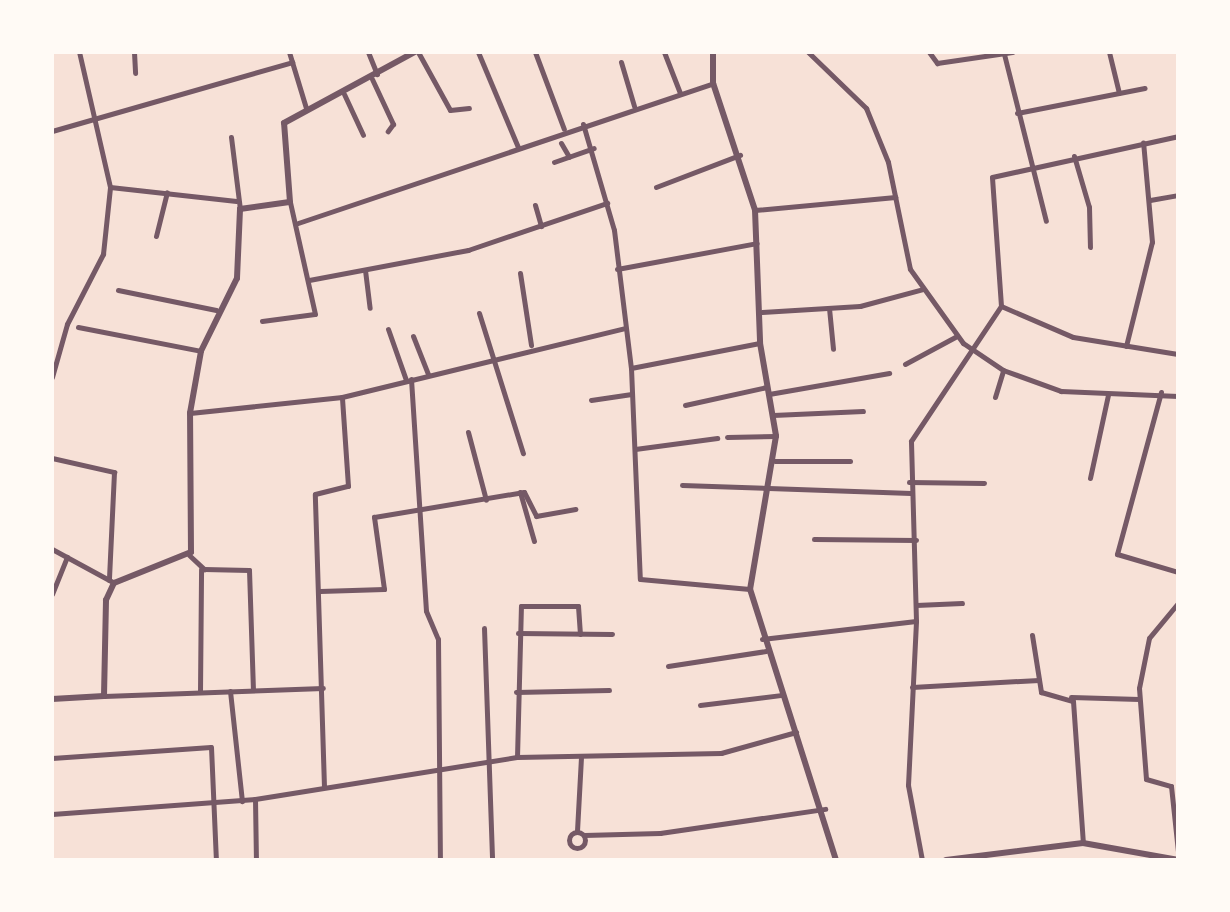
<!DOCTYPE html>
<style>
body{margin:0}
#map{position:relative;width:1230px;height:912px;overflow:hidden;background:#f7e1d7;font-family:Montserrat,sans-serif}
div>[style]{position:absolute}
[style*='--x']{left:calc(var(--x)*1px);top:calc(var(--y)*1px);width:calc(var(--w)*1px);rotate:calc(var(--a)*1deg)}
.minor>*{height:5px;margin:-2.5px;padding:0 2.5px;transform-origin:2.5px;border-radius:2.5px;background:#755966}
.minor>.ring{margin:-2.5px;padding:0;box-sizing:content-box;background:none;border:5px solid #755966;border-radius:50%}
.tertiary>*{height:6px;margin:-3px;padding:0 3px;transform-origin:3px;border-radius:3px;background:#755966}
span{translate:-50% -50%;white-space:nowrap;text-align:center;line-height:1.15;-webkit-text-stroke:7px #fffaf5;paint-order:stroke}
.frame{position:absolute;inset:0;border:54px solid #fffaf5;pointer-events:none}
</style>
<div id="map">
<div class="minor">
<i style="--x:134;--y:52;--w:21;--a:87"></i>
<i style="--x:289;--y:52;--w:59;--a:73.1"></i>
<i style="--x:368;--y:52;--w:24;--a:68"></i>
<i style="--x:418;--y:52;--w:66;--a:61.1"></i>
<i style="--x:450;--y:110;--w:19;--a:-6"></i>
<i style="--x:478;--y:52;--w:103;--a:67.2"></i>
<i style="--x:535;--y:52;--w:82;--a:69.4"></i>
<i style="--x:664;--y:52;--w:44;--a:68.7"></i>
<i style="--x:808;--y:52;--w:81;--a:44"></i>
<i style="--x:866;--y:108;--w:58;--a:67.8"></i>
<i style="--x:888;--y:162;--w:109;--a:78.4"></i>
<i style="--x:910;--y:269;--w:91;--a:54.4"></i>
<i style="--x:963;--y:343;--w:48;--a:34"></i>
<i style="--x:1003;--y:370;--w:62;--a:19.9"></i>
<i style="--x:1061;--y:391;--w:117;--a:2.4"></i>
<i style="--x:929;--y:52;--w:14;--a:54"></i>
<i style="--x:937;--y:63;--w:76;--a:-8.3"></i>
<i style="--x:1109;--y:52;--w:42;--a:76.3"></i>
<i style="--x:1004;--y:54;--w:172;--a:75.9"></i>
<i style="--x:621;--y:62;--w:46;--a:73.5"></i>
<i style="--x:372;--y:79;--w:50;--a:65"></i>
<i style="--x:393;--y:124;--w:9;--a:126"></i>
<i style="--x:344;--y:94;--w:45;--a:65.1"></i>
<i style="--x:1017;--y:113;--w:130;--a:-11.1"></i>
<i style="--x:583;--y:124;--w:110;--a:73.7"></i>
<i style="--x:614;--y:230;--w:139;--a:83"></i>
<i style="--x:631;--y:368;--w:211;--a:87.6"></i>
<i style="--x:640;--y:579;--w:110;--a:5.2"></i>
<i style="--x:52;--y:131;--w:250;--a:-16"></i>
<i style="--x:231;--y:137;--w:73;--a:82.9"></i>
<i style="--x:561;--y:143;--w:16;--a:60"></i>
<i style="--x:1074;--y:156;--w:53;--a:73.6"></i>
<i style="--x:1089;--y:207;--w:40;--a:88.6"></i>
<i style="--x:554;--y:162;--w:42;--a:-19.3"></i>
<i style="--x:110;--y:187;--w:127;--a:6.3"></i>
<i style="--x:656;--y:187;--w:90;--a:-20.9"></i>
<i style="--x:1150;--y:200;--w:28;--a:-10"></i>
<i style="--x:535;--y:205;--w:22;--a:74"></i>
<i style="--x:755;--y:210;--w:141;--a:-5.3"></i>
<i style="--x:298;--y:223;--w:438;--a:-18.6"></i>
<i style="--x:156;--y:236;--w:45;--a:-76"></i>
<i style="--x:617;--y:269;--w:142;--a:-10.5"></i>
<i style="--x:365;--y:270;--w:38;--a:83"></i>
<i style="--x:520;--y:273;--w:73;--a:81.3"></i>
<i style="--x:309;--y:280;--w:162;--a:-10.7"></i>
<i style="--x:468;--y:250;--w:147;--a:-18.7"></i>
<i style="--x:118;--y:290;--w:100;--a:11.5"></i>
<i style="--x:1001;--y:306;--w:78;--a:23.3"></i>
<i style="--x:1073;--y:337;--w:106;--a:9.2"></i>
<i style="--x:829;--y:308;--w:41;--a:84.4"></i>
<i style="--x:762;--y:312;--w:98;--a:-3.5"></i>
<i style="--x:860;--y:306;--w:65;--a:-15.1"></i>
<i style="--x:479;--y:313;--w:147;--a:72.6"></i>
<i style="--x:262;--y:321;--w:53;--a:-7.5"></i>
<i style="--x:315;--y:314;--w:115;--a:-102.6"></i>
<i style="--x:78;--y:327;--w:125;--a:11"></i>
<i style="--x:388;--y:329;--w:54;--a:70.6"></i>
<i style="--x:413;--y:336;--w:41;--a:68.5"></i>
<i style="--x:1126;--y:346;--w:107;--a:-76"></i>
<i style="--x:1152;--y:242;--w:100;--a:-95.1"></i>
<i style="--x:905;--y:364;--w:59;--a:-28.3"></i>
<i style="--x:631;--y:368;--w:131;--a:-11"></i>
<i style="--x:52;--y:377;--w:55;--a:-74.2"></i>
<i style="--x:67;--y:324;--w:79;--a:-62.8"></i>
<i style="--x:103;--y:254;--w:67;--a:-84"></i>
<i style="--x:110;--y:187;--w:139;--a:-102.9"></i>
<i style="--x:411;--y:379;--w:232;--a:86.3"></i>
<i style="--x:426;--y:611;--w:30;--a:67"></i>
<i style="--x:438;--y:639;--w:221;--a:89.5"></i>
<i style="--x:1161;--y:392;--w:168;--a:105.2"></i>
<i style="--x:1117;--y:554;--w:64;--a:16.4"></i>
<i style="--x:769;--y:394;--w:122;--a:-9.9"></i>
<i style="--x:995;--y:397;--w:28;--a:-73"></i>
<i style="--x:591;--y:400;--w:41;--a:-8.3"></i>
<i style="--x:685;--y:405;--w:84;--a:-12.4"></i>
<i style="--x:190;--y:413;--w:153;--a:-6"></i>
<i style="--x:342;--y:397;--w:290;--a:-13.7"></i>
<i style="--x:773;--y:415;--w:90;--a:-2.5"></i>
<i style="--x:468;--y:432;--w:70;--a:75.2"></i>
<i style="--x:727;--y:437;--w:49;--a:-1.2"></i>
<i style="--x:635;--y:449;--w:83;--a:-7.6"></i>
<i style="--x:52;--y:458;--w:64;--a:12.7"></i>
<i style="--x:114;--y:472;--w:108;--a:92.7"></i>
<i style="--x:775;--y:461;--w:75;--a:0"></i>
<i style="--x:1090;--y:478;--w:85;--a:-77.8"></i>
<i style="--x:909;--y:482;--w:75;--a:0.8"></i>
<i style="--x:682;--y:485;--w:229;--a:2"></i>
<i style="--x:520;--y:492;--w:51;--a:74.1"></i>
<i style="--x:814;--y:539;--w:102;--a:0.6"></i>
<i style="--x:52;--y:549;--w:67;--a:28.5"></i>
<i style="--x:189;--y:555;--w:21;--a:43"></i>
<i style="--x:204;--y:569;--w:45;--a:1.3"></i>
<i style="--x:249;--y:570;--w:120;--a:88.1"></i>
<i style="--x:320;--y:591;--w:64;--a:-1.8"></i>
<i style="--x:384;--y:589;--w:73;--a:-97.9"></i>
<i style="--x:374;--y:517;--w:152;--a:-9.5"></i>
<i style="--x:524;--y:492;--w:27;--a:63"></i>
<i style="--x:536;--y:516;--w:40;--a:-10"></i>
<i style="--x:52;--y:594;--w:40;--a:-68"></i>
<i style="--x:1178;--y:603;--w:45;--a:129.6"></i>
<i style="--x:1149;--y:638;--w:51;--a:101.3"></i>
<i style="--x:1139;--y:688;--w:91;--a:85.6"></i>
<i style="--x:1146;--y:779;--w:26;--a:16"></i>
<i style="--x:1171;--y:786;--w:65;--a:83.9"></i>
<i style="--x:916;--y:605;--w:46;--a:-2.5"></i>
<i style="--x:484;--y:628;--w:232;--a:88"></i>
<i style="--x:518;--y:633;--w:94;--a:0.6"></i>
<i style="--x:1032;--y:635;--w:58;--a:81"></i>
<i style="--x:1041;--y:692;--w:33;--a:16"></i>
<i style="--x:1073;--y:701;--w:142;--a:86"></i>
<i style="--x:762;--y:639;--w:155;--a:-6.7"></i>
<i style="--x:668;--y:666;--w:99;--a:-8.7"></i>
<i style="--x:912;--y:687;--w:127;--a:-3.2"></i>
<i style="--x:230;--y:691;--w:111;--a:83.8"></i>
<i style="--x:200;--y:692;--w:123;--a:-89.5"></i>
<i style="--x:516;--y:692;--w:93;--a:-1.2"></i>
<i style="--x:104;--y:696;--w:219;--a:-2.1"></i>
<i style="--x:1071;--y:697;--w:68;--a:1.7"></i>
<i style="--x:700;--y:705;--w:83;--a:-7"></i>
<i style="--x:517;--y:757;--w:151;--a:-88.5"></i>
<i style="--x:521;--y:606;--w:57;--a:0"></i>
<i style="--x:578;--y:606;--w:28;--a:86"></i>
<i style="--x:52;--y:758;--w:159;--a:-4"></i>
<i style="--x:211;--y:747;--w:113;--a:87.5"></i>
<i style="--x:324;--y:787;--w:293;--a:-91.8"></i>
<i style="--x:315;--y:494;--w:34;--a:-14"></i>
<i style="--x:348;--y:486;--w:89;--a:-93.9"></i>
<i style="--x:255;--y:799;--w:61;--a:89.1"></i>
<i style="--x:52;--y:814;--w:204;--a:-4.2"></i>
<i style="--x:255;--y:799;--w:265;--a:-9.1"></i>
<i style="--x:517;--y:757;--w:204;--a:-1.1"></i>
<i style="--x:721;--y:753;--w:78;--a:-15.6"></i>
<i style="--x:577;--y:831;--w:73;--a:-86.9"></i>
<i class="ring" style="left:569px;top:832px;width:11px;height:11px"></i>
<i style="--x:584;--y:835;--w:76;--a:-1.5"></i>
<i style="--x:660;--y:833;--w:167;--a:-8.3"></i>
<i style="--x:922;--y:860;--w:76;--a:-100.6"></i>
<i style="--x:908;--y:785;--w:164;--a:-87.2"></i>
<i style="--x:916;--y:621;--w:180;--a:-91.6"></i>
<i style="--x:911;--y:441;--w:162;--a:-56.3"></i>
<i style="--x:1001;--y:306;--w:129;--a:-94"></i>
<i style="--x:992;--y:177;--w:190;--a:-12.4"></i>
</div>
<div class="tertiary">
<i style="--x:713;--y:52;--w:31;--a:90"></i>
<i style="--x:713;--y:83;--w:134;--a:71.7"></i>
<i style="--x:755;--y:210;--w:133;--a:87.8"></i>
<i style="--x:760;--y:343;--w:94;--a:80.2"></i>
<i style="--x:776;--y:436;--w:155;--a:99.6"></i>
<i style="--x:750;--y:589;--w:284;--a:72.4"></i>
<i style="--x:52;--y:699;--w:52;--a:-3.3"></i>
<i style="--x:104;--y:696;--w:96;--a:-88.8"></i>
<i style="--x:106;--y:600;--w:19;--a:-65"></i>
<i style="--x:114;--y:583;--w:83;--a:-21.9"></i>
<i style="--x:191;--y:552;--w:139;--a:-90.4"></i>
<i style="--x:190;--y:413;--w:63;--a:-79.9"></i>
<i style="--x:201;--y:351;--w:81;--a:-63.7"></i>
<i style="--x:237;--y:278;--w:69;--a:-87.5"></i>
<i style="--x:240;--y:209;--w:50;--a:-8"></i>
<i style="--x:290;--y:202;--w:79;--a:-94.3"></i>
<i style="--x:284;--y:123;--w:149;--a:-28.5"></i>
<i style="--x:946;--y:860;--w:138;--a:-7.1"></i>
<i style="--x:1083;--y:843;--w:97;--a:10.1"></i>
</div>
<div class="frame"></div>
</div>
